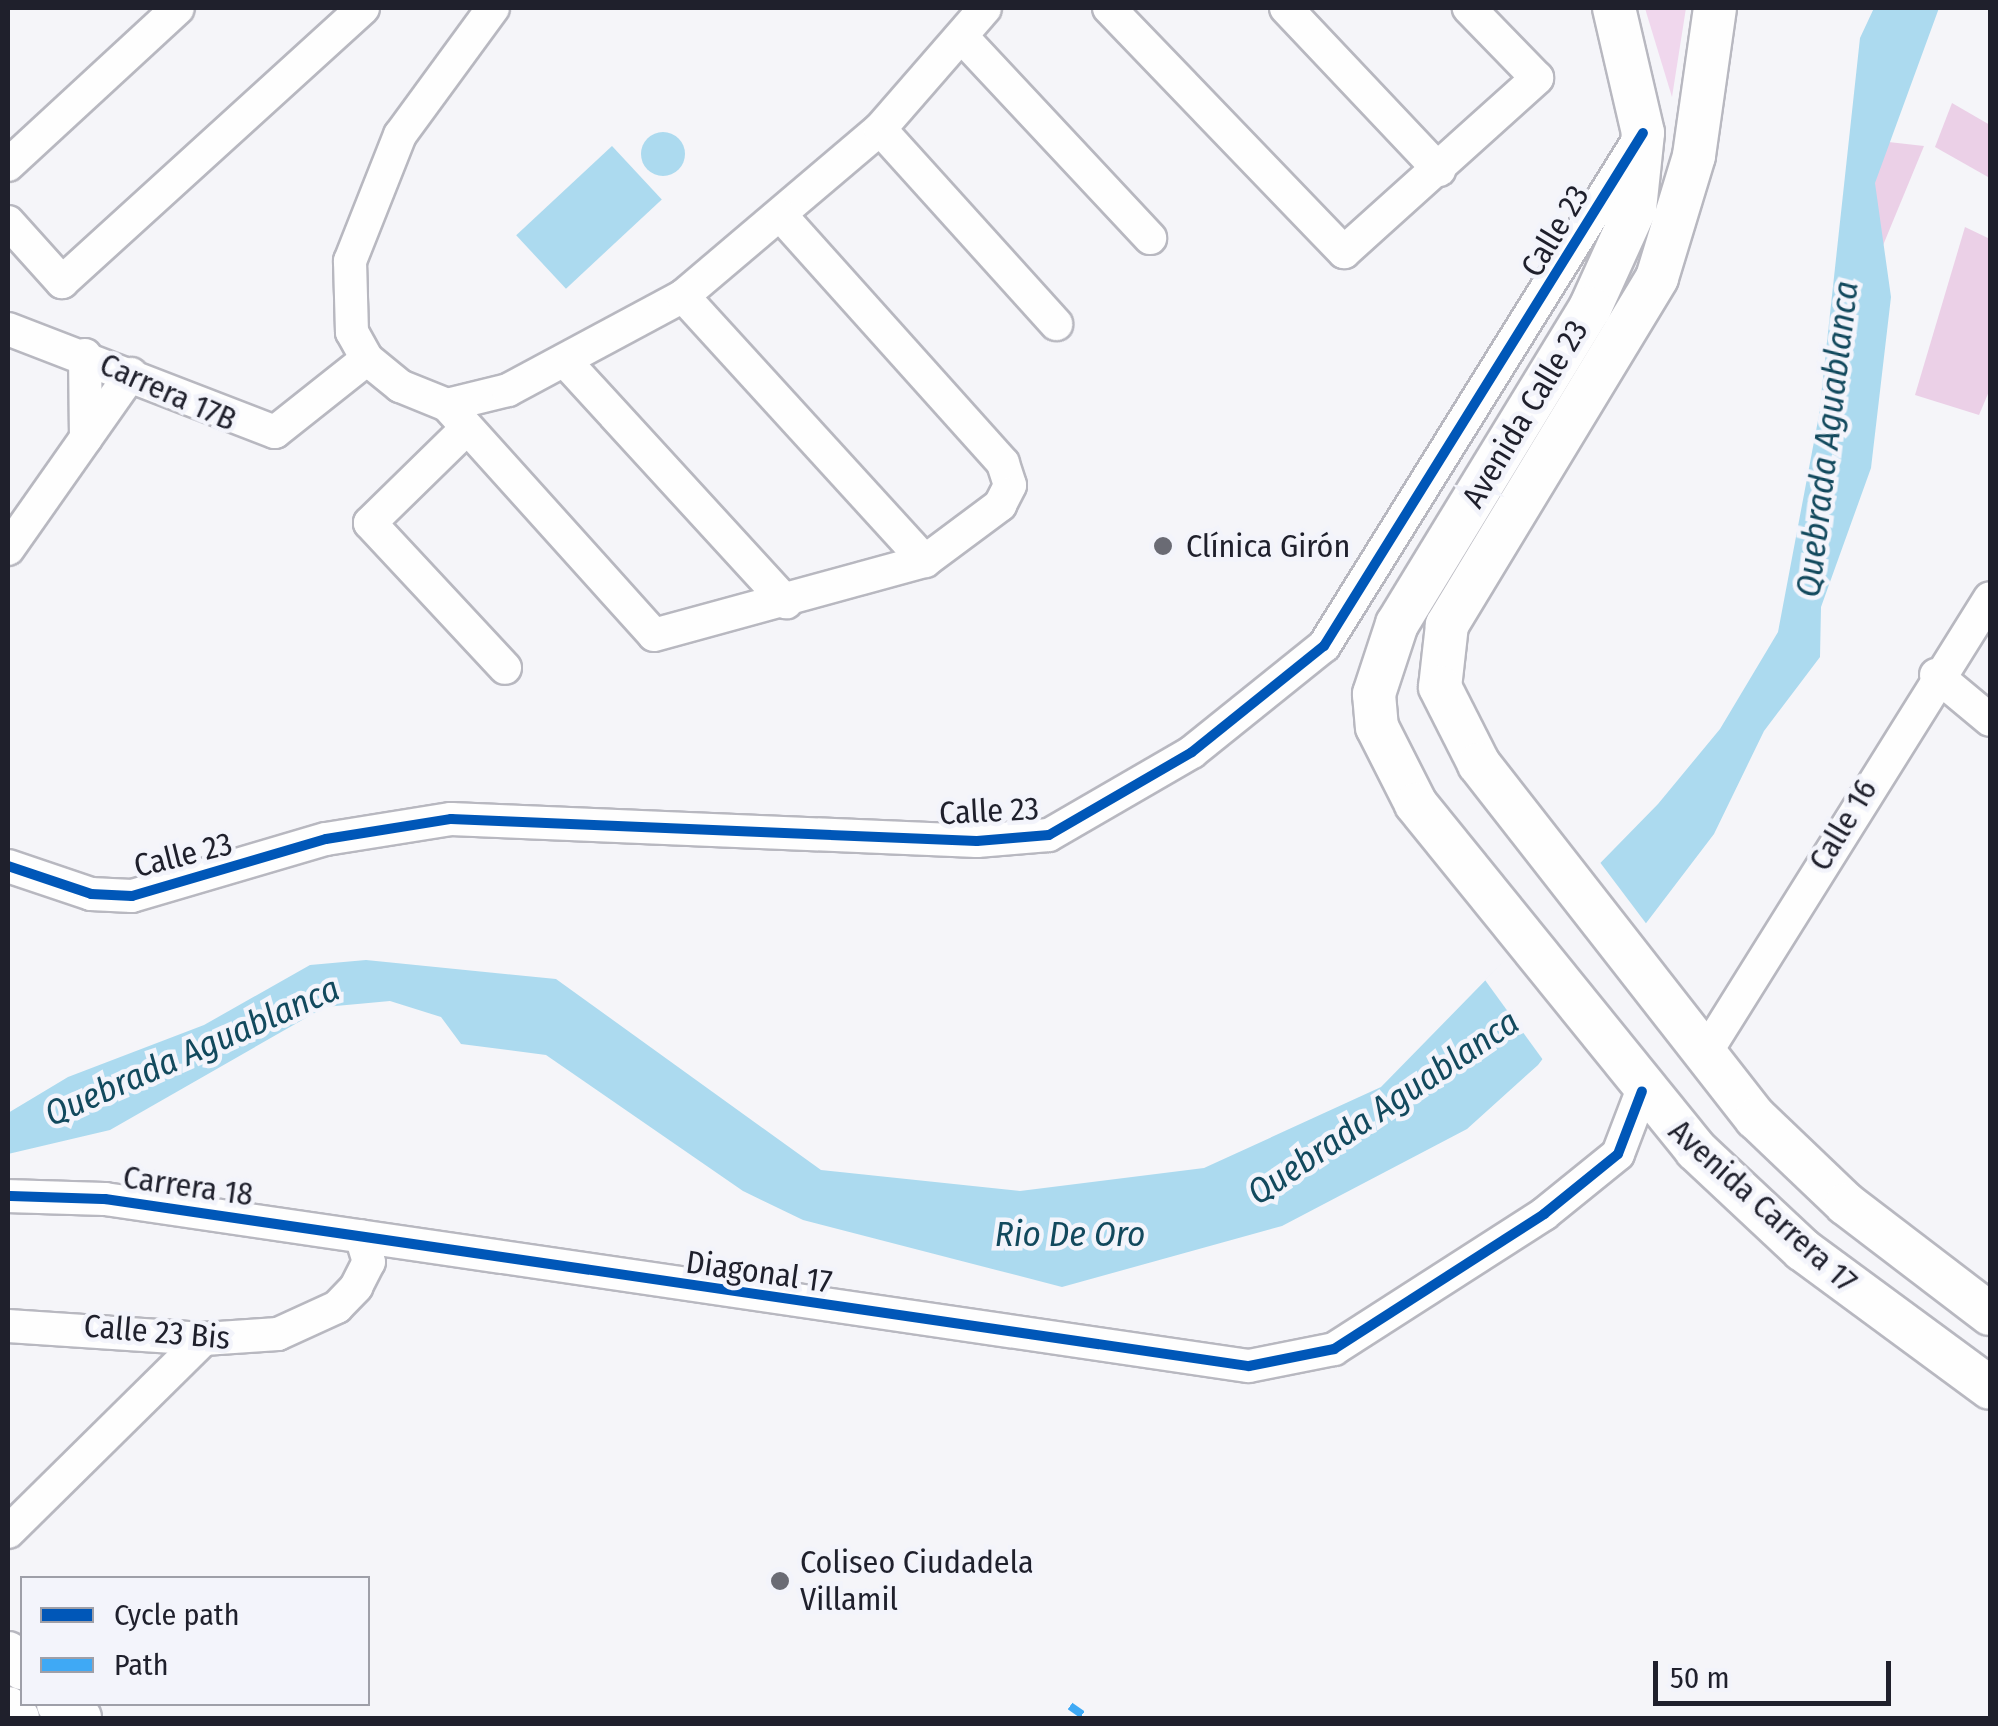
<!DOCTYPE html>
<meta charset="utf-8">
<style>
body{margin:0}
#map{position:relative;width:1998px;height:1726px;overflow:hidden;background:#f5f5f9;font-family:"Fira Sans Condensed",sans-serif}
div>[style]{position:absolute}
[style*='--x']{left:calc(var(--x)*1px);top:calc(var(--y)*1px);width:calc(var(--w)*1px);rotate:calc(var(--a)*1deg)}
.green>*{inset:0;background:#f0d7ed}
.forest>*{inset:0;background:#ebd0e7}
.water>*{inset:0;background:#acdaef;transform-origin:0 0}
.round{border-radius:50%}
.pier>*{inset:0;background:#f5f5f9}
.roads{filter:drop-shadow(2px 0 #b8b8c0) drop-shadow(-2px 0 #b8b8c0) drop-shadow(0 2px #b8b8c0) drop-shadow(0 -2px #b8b8c0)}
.minor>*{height:32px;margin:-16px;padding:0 16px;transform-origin:16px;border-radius:16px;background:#fefefe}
.tertiary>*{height:42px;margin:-21px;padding:0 21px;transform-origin:21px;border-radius:21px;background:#fefefe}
.quiet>*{height:8px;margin-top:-4px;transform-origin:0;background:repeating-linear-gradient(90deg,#3fa9f5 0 15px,transparent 0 23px)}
.cycleway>*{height:10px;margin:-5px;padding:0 5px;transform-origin:5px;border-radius:5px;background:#0057b8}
.dots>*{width:28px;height:28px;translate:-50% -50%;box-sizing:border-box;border:5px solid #f3f4fb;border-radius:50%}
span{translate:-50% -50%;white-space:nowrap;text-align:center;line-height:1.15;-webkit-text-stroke:9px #f3f4fb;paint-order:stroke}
.street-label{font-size:32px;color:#1f202c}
.poi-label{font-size:32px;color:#1f202c}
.left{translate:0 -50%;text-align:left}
.water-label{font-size:35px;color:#12495d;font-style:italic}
.frame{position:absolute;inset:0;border:10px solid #1f202c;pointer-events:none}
.legend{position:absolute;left:20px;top:1576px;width:350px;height:130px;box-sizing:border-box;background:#f3f4fb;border:2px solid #9e9fa8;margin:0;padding:12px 18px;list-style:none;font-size:30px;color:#1f202c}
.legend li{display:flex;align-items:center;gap:20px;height:50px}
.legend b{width:50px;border:2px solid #9e9fa8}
.scale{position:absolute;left:1653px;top:1661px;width:238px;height:45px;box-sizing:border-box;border:5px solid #1f202c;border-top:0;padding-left:12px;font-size:30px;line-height:35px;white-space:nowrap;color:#1f202c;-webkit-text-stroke:8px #f3f4fb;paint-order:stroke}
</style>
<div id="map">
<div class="green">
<i style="clip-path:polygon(1645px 8px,1686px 8px,1672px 97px,1647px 15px)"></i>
</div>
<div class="forest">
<i style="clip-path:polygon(1952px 103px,1990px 125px,1988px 177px,1935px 147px)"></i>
<i style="clip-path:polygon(1862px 139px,1924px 146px,1879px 255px)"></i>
<i style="clip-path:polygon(1965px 227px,1990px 239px,1990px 389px,1979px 415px,1915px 395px)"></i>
</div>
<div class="water">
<i style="clip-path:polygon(1874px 8px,1939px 8px,1875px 183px,1891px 297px,1871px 468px,1821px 607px,1820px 657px,1764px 731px,1714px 834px,1538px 1065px,1467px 1129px,1282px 1226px,1062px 1287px,803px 1220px,743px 1191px,546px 1055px,461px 1044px,441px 1017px,390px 1001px,325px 1007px,110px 1130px,8px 1154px,8px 1113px,68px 1077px,204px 1025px,310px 965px,366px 960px,556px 979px,821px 1170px,1020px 1191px,1204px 1168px,1381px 1087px,1658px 804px,1720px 729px,1778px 632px,1819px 415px,1860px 38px)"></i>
<i class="round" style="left:641px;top:132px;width:44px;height:44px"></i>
<i style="left:612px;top:146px;width:73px;height:131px;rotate:47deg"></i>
</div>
<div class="pier">
<i style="clip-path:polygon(1599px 861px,1648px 926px,1546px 1064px,1485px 980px)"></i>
</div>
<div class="roads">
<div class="minor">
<i style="--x:493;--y:8;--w:157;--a:126.2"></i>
<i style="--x:400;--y:135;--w:136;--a:111.6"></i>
<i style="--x:350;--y:261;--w:71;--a:88.4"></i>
<i style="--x:352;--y:332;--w:31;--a:61"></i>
<i style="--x:367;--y:359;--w:43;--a:39.3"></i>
<i style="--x:400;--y:386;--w:51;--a:22"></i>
<i style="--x:447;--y:405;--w:63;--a:-13.8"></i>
<i style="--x:508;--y:390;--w:199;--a:-28.2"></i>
<i style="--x:683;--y:296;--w:258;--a:-40.3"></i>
<i style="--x:880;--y:129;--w:160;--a:-49"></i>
<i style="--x:1109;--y:8;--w:339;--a:46.1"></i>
<i style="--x:1344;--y:252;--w:260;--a:-42"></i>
<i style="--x:1537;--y:78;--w:98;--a:-134.2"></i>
<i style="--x:1286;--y:8;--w:223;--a:46.6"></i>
<i style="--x:963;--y:38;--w:274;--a:46.9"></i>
<i style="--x:880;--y:129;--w:263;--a:47.9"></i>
<i style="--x:8;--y:165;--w:231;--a:-42.7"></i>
<i style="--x:8;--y:222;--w:81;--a:48"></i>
<i style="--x:62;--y:282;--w:407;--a:-42.3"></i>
<i style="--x:683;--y:296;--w:359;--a:47.6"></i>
<i style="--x:925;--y:561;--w:94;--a:-36.7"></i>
<i style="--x:1000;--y:505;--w:22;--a:-63"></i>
<i style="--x:1010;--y:485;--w:23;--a:-108"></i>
<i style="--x:1003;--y:463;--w:332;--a:-131.9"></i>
<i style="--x:8;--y:329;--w:286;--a:21.1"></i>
<i style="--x:275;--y:432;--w:117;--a:-38.4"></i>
<i style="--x:85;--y:355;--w:83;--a:89.3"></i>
<i style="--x:566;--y:362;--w:326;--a:47.5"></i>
<i style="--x:447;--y:405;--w:309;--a:48"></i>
<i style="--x:654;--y:635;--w:281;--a:-15.3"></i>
<i style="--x:465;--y:430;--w:133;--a:135.6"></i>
<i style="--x:370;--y:523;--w:198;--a:47"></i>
<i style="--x:8;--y:549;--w:214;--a:-54.9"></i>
<i style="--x:1936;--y:675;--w:70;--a:39.8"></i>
<i style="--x:8;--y:866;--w:88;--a:18.6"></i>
<i style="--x:91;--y:894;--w:41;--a:2.8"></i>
<i style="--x:132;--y:896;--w:202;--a:-16.4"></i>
<i style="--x:326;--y:839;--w:127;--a:-9.1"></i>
<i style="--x:451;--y:819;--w:526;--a:2.4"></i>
<i style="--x:977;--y:841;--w:72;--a:-4.8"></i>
<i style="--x:1049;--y:835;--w:165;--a:-30.1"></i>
<i style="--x:1192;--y:752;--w:169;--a:-38.8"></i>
<i style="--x:1324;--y:646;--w:595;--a:-58.13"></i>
<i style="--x:1703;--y:1057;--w:541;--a:-57.98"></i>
<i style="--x:8;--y:1196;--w:97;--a:1.8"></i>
<i style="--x:105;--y:1199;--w:1156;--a:8.31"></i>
<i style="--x:1249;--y:1366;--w:87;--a:-11.3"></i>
<i style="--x:1334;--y:1349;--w:250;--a:-32.7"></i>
<i style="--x:1544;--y:1214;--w:95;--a:-39"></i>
<i style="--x:1618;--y:1154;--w:67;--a:-69.1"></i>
<i style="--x:8;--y:1326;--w:196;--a:3.8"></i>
<i style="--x:204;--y:1339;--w:74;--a:-3.9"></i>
<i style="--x:278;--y:1334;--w:65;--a:-24.6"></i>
<i style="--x:337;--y:1307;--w:28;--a:-46"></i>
<i style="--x:356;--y:1287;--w:28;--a:-63"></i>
<i style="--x:369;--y:1262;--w:27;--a:-107"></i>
<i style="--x:8;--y:1532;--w:275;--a:-44.6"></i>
</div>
<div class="tertiary">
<i style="--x:1614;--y:8;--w:128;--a:76.9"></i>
<i style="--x:1643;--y:133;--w:76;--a:96"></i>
<i style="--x:1635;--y:209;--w:109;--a:114.4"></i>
<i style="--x:1590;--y:308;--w:370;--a:121.4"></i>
<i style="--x:1397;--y:624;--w:74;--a:108.2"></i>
<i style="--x:1374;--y:694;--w:33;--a:85"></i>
<i style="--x:1377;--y:727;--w:86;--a:63.1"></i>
<i style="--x:1416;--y:804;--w:445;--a:51"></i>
<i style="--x:1696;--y:1150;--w:146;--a:43.1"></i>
<i style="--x:1803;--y:1250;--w:232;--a:36.4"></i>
<i style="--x:1715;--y:8;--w:149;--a:98.1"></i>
<i style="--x:1694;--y:156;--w:127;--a:106.9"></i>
<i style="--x:1657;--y:278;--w:406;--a:121.2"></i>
<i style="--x:1447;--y:625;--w:62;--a:96.4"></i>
<i style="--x:1440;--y:687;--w:86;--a:63.1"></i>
<i style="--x:1479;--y:764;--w:449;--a:52"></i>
<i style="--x:1756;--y:1118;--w:124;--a:43.7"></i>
<i style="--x:1846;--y:1204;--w:181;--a:37.4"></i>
<i style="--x:8;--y:1653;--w:21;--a:47"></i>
<i style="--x:58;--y:1704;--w:26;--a:32"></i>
<i style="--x:8;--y:1708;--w:14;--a:45"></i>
</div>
</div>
<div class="quiet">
<i style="--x:1070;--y:1706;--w:21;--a:35"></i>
</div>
<div class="cycleway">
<i style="--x:8;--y:866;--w:88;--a:18.6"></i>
<i style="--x:91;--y:894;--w:41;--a:2.8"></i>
<i style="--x:132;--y:896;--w:202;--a:-16.4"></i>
<i style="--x:326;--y:839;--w:127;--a:-9.1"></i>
<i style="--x:451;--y:819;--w:526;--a:2.4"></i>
<i style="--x:977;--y:841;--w:72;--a:-4.8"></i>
<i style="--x:1049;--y:835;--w:165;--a:-30.1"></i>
<i style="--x:1192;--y:752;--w:169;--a:-38.8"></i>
<i style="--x:1324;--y:646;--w:604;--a:-58.13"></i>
<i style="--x:8;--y:1196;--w:97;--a:1.8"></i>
<i style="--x:105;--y:1199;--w:1156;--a:8.31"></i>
<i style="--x:1249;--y:1366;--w:87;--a:-11.3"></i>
<i style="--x:1334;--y:1349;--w:250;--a:-32.7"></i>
<i style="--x:1544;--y:1214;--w:95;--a:-39"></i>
<i style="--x:1618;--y:1154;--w:67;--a:-69.1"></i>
</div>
<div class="dots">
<i style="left:1163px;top:546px;background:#6a6b74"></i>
<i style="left:780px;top:1581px;background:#6a6b74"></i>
</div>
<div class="street-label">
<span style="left:1555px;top:231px;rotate:-59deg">Calle 23</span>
<span style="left:168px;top:392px;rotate:24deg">Carrera 17B</span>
<span style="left:1525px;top:414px;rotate:-59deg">Avenida Calle 23</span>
<span style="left:989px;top:811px;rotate:-3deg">Calle 23</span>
<span style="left:1843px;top:825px;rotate:-59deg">Calle 16</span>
<span style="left:183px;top:855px;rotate:-14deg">Calle 23</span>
<span style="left:188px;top:1186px;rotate:8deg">Carrera 18</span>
<span style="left:1763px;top:1206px;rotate:42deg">Avenida Carrera 17</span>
<span style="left:759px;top:1272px;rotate:8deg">Diagonal 17</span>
<span style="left:157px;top:1332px;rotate:5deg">Calle 23 Bis</span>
</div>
<div class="poi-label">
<span class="left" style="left:1186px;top:546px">Clínica Girón</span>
<span class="left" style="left:800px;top:1581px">Coliseo Ciudadela<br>Villamil</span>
</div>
<div class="water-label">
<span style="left:1827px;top:439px;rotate:-83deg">Quebrada Aguablanca</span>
<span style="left:192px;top:1051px;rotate:-24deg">Quebrada Aguablanca</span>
<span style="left:1383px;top:1107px;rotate:-34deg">Quebrada Aguablanca</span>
<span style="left:1070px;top:1234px">Rio De Oro</span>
</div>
<div class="frame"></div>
<ul class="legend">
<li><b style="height:12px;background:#0057b8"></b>Cycle path</li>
<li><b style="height:12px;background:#3fa9f5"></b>Path</li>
</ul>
<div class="scale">50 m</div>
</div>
